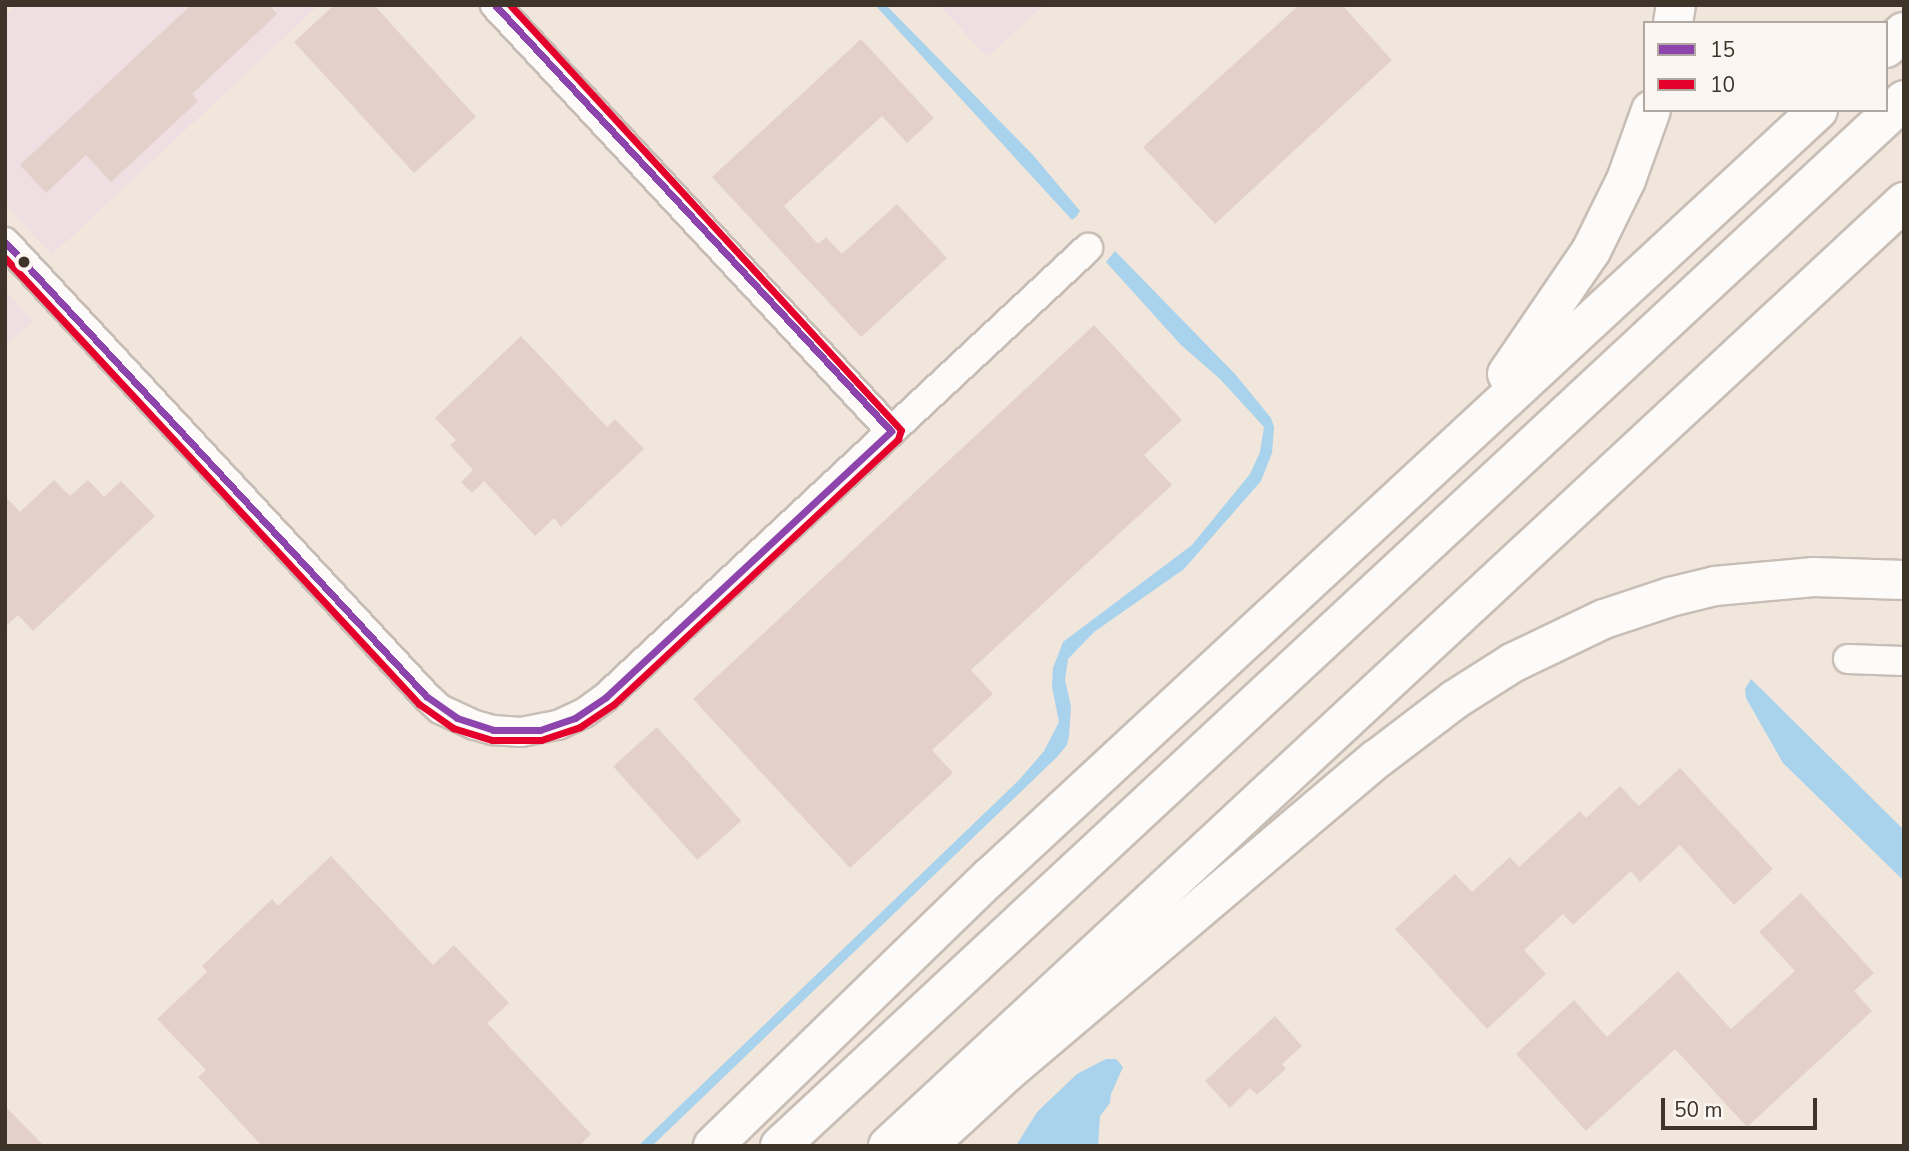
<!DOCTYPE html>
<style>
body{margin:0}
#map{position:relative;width:1909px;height:1151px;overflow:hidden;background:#f1e6db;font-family:"Nunito Sans",sans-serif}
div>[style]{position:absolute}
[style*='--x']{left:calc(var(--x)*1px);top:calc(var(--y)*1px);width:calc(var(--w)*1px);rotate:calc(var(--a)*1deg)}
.commercial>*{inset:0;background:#efdee2}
.water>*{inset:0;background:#a9d2ec}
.building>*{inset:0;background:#e4d0cb;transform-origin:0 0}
.roads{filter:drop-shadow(2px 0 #c8beb5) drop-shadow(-2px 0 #c8beb5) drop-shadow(0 2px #c8beb5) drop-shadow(0 -2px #c8beb5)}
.minor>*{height:28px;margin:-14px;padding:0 14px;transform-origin:14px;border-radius:14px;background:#fdfbfa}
.highway>*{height:38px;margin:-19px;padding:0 19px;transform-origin:19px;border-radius:19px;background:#fdfbfa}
.bus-1>*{height:7px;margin:-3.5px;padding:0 3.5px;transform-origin:3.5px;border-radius:3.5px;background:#8e44ad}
.bus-2>*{height:7px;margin:-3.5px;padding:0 3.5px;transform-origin:3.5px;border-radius:3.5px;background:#e4002b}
.dots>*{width:19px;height:19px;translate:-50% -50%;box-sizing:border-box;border:4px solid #fbf6f1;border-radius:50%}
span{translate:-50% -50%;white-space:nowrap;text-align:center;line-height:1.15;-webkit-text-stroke:6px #fbf6f1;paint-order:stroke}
.frame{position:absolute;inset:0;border:7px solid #3f342a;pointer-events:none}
.legend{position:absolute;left:1643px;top:21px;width:245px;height:91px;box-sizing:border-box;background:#fbf6f1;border:2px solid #b0a8a1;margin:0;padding:9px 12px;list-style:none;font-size:21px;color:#3f342a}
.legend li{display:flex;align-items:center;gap:14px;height:35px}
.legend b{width:35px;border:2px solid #b0a8a1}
.scale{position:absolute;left:1661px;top:1098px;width:156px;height:32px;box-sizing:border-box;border:4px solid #3f342a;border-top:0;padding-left:9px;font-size:21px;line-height:24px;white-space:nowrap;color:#3f342a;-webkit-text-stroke:5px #fbf6f1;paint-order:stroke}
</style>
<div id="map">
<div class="commercial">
<i style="clip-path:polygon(17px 5px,319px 5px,52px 255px,5px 204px,5px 16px)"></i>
<i style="clip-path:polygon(939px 5px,1044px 5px,987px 57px)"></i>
<i style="clip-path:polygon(5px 290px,33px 321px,5px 346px)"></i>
</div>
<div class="water">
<i style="clip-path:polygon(875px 5px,886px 5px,1033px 155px,1080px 211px,1076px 217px,1072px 220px)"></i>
<i style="clip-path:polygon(1115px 251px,1235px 374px,1271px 418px,1274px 427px,1272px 453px,1261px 481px,1184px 569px,1094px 632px,1068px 659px,1065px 680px,1071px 706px,1069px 736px,1067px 745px,1057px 757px,652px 1146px,638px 1146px,1019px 780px,1044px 751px,1059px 722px,1052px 687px,1053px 668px,1063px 642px,1192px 545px,1250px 474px,1260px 452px,1264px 427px,1220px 379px,1181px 345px,1106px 262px)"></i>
<i style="clip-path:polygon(1751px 679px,1904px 830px,1904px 881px,1783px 763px,1746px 698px,1745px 689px)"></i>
<i style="clip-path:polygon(1106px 1059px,1116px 1059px,1123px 1067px,1111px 1094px,1110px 1103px,1100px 1116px,1098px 1146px,1016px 1146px,1037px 1112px,1077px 1074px)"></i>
</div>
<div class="building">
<i style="clip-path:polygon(191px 5px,269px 5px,277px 14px,192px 94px,198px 101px,111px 182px,86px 155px,46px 193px,20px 165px)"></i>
<i style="clip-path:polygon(334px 5px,374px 5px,476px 117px,414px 173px,294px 42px)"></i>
<i style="clip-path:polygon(1299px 5px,1342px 5px,1392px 60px,1215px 224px,1143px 147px)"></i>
<i style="clip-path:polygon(861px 39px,934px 118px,907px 143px,882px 116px,784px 206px,818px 244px,826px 237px,842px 254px,897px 204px,947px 258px,861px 337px,712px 177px)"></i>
<i style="clip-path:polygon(1094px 325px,1182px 420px,1144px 455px,1172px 485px,971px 670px,993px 694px,932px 750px,953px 773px,850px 868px,693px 699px)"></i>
<i style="clip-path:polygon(521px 336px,607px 427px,615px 419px,644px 449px,561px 527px,554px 518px,535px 536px,484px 481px,472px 493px,461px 482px,473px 470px,450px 445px,456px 440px,435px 418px)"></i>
<i style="clip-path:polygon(54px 480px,70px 496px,88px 480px,104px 497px,121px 481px,155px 516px,33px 631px,18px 615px,5px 627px,5px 496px,20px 512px)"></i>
<i style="left:657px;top:727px;width:126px;height:59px;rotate:48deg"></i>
<i style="clip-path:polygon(1680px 768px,1773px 869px,1734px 905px,1680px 845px,1640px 882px,1631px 871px,1573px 925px,1563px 914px,1524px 950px,1546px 974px,1487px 1029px,1395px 929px,1455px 874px,1472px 892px,1510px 857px,1519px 867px,1580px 811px,1586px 818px,1620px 786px,1639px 806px)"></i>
<i style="clip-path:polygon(331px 856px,433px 965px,454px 945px,509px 1003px,487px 1023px,591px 1134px,579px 1146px,262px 1146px,198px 1077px,206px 1070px,157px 1019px,207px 972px,202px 966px,272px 899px,278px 906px)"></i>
<i style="clip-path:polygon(1801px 893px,1874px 973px,1854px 991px,1872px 1011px,1747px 1127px,1675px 1049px,1586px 1131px,1516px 1054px,1574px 1000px,1607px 1037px,1678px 971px,1731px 1029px,1795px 971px,1759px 932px)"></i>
<i style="clip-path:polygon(1275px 1016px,1302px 1046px,1282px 1064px,1286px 1069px,1257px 1095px,1250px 1088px,1230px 1108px,1205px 1081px)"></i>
<i style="clip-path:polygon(5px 1106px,44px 1146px,5px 1146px)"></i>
</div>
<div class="roads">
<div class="minor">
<i style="--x:495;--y:5;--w:582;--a:47.09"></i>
<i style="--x:5;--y:242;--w:619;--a:47.16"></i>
<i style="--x:426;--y:696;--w:19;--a:43"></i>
<i style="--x:440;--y:709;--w:38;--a:25"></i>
<i style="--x:475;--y:725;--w:19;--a:16"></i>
<i style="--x:493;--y:730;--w:28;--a:4"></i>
<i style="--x:521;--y:732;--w:38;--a:-11"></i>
<i style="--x:558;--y:725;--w:29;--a:-25"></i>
<i style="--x:584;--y:713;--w:27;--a:-36"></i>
<i style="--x:606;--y:697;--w:659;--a:-42.97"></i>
<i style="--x:1848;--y:659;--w:56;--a:2"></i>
</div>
<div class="highway">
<i style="--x:1673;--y:23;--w:18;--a:-81"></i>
<i style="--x:1886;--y:48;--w:24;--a:-42"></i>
<i style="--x:1507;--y:374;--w:149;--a:-55.7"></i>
<i style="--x:1591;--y:251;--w:79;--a:-63.8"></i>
<i style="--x:1626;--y:180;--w:74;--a:-70.3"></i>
<i style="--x:713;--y:1146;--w:385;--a:-44.2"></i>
<i style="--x:989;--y:878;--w:1130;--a:-42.81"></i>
<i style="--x:780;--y:1146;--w:1535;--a:-42.94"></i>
<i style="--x:888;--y:1146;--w:1387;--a:-42.9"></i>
<i style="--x:927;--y:1146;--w:108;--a:-42.7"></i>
<i style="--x:1006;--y:1073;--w:487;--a:-40.3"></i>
<i style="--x:1378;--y:758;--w:96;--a:-37.3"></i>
<i style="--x:1454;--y:700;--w:69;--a:-32.5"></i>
<i style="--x:1512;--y:663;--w:102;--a:-25.6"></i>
<i style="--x:1604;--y:619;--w:70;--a:-18.4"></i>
<i style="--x:1670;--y:597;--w:46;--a:-13.7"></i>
<i style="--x:1715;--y:586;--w:99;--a:-5.2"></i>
<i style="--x:1814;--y:577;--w:90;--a:1.9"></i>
</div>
</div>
<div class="bus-1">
<i style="--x:5;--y:242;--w:619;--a:47.16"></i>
<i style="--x:426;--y:696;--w:38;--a:35"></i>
<i style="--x:457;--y:718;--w:38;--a:18"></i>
<i style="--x:493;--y:730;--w:47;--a:0"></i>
<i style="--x:540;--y:730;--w:37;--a:-19"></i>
<i style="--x:575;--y:718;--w:37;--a:-34"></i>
<i style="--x:606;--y:697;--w:390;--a:-43"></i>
<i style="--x:891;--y:431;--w:582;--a:-132.91"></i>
</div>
<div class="bus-2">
<i style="--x:5;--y:258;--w:609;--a:47.13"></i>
<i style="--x:419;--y:704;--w:42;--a:35.2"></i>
<i style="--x:453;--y:728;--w:41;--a:17.1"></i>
<i style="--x:492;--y:740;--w:49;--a:0"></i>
<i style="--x:541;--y:740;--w:41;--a:-18.4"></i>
<i style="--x:580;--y:727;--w:40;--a:-34"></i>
<i style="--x:613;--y:705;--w:390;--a:-43"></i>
<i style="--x:898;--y:439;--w:9;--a:-72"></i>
<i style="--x:901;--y:430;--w:577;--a:-132.61"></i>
</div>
<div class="dots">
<i style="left:24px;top:262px;background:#3f342a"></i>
</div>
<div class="frame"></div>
<ul class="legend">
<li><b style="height:9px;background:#8e44ad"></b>15</li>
<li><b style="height:9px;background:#e4002b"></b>10</li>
</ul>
<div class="scale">50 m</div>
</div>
